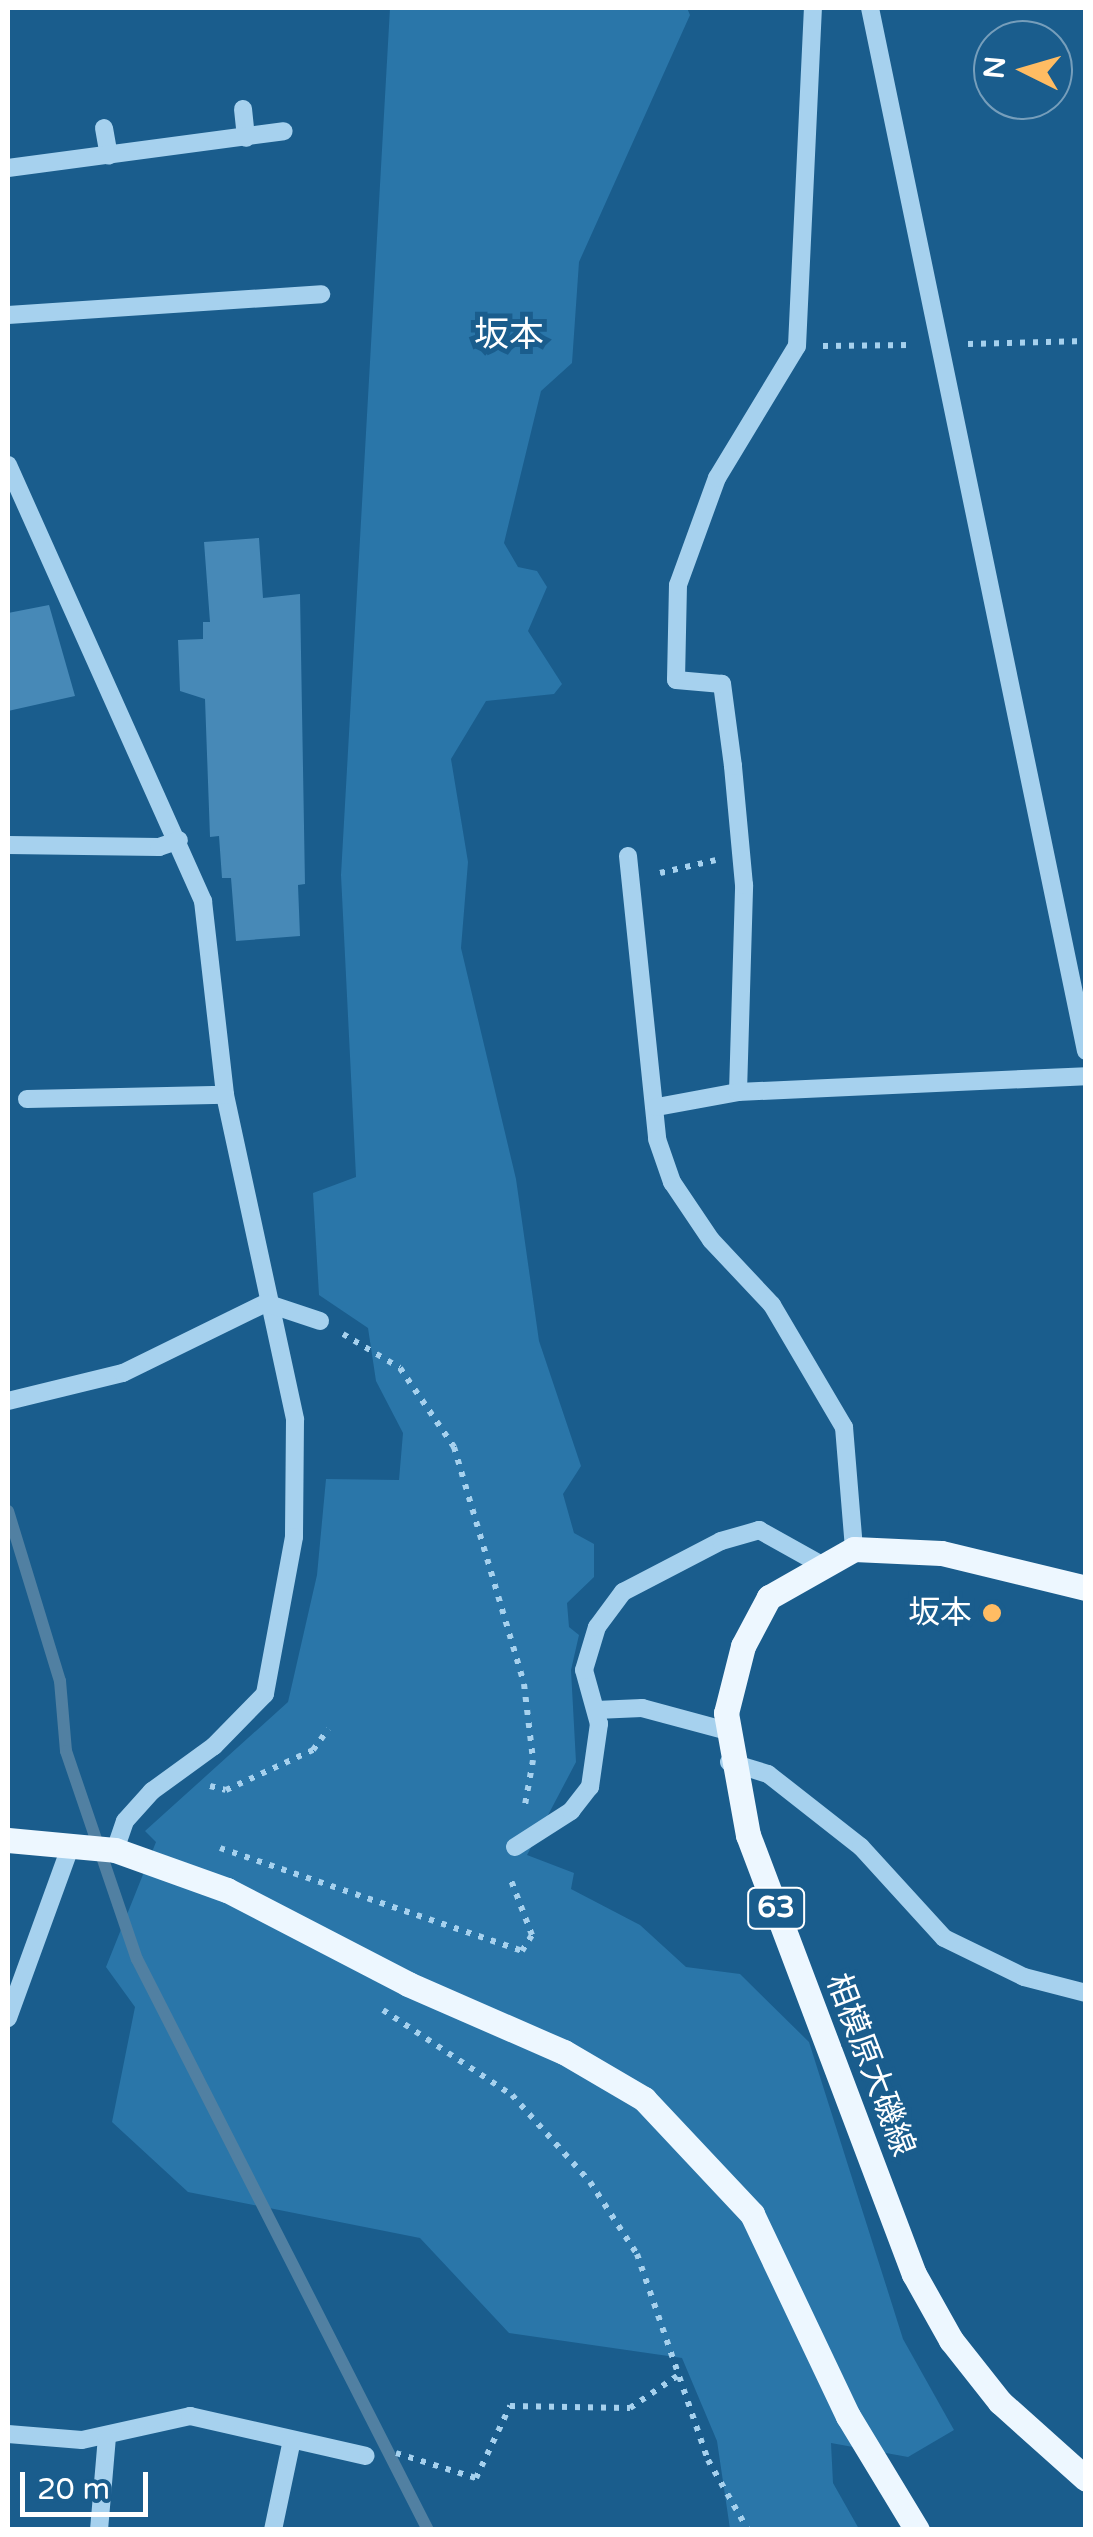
<!DOCTYPE html>
<meta charset="utf-8">
<style>
body{margin:0}
#map{position:relative;width:1093px;height:2537px;overflow:hidden;background:#1a5d8d;font-family:"Varela Round","Noto Sans JP",sans-serif}
div>[style]{position:absolute}
[style*='--x']{left:calc(var(--x)*1px);top:calc(var(--y)*1px);width:calc(var(--w)*1px);rotate:calc(var(--a)*1deg)}
.green>*{inset:0;background:#2a76a9}
.stream>*{height:12px;margin:-6px;padding:0 6px;transform-origin:6px;border-radius:6px;background:#5180a2}
.building>*{inset:0;background:#4789b7}
.path>*{height:6px;margin-top:-3px;transform-origin:0;background:repeating-linear-gradient(90deg,#a6d1ee 0 5px,transparent 0 13px)}
.minor>*{height:18px;margin:-9px;padding:0 9px;transform-origin:9px;border-radius:9px;background:#a6d1ee}
.major>*{height:25px;margin:-12.5px;padding:0 12.5px;transform-origin:12.5px;border-radius:12.5px;background:#edf7ff}
.dots>*{width:28px;height:28px;translate:-50% -50%;box-sizing:border-box;border:5px solid #1a5d8d;border-radius:50%}
span{translate:-50% -50%;white-space:nowrap;text-align:center;line-height:1.15;-webkit-text-stroke:10px #1a5d8d;paint-order:stroke}
.shield-label span{padding:2px 8px;background:#1a5d8d;border:2px solid;border-radius:8px;-webkit-text-stroke-width:0}
.shield-label{font-size:30px;color:#fff;font-weight:700}
.poi-label{font-size:32px;color:#fff}
.right{translate:-100% -50%;text-align:right}
.street-label{font-size:32px;color:#fff}
.neighbourhood-label{font-size:35px;color:#fff}
.frame{position:absolute;inset:0;border:10px solid #fff;pointer-events:none}
.north{position:absolute;left:973px;top:20px;width:100px;height:100px;box-sizing:border-box;background:#1a5d8d;border:2px solid #769ebb;border-radius:50%;rotate:275deg;font-size:28px;font-weight:700;line-height:40px;text-align:center;color:#fff}
.north::after{content:'';display:block;margin:auto;width:35px;height:45px;background:#ffbc63;clip-path:polygon(50% 0,100% 100%,50% 72%,0 100%)}
.scale{position:absolute;left:20px;top:2472px;width:128px;height:45px;box-sizing:border-box;border:5px solid #fff;border-top:0;padding-left:12px;font-size:30px;line-height:35px;white-space:nowrap;color:#fff;-webkit-text-stroke:8px #1a5d8d;paint-order:stroke}
</style>
<div id="map">
<div class="green">
<i style="clip-path:polygon(390px 8px,687px 8px,690px 15px,579px 262px,572px 363px,541px 391px,504px 543px,518px 567px,537px 571px,547px 587px,528px 631px,562px 684px,554px 694px,486px 701px,451px 759px,468px 862px,461px 948px,516px 1179px,539px 1341px,581px 1466px,563px 1494px,574px 1533px,594px 1544px,594px 1577px,567px 1603px,569px 1627px,579px 1635px,571px 1670px,576px 1762px,527px 1855px,574px 1873px,571px 1889px,640px 1925px,686px 1967px,740px 1974px,809px 2042px,903px 2339px,954px 2430px,908px 2457px,831px 2443px,833px 2483px,859px 2529px,730px 2529px,717px 2441px,682px 2358px,509px 2333px,420px 2238px,188px 2192px,112px 2122px,135px 2007px,106px 1967px,156px 1842px,145px 1831px,288px 1702px,317px 1575px,326px 1479px,399px 1480px,403px 1433px,376px 1381px,368px 1328px,319px 1295px,313px 1193px,356px 1177px,341px 875px)"></i>
</div>
<div class="stream">
<i style="--x:8;--y:1511;--w:178;--a:73"></i>
<i style="--x:60;--y:1681;--w:70;--a:85.1"></i>
<i style="--x:66;--y:1751;--w:220;--a:71.2"></i>
<i style="--x:137;--y:1959;--w:641;--a:63"></i>
</div>
<div class="building">
<i style="clip-path:polygon(259px 538px,263px 598px,300px 594px,305px 884px,298px 885px,300px 936px,236px 941px,231px 878px,222px 878px,219px 836px,210px 837px,205px 699px,180px 691px,178px 640px,203px 639px,203px 622px,210px 622px,204px 542px)"></i>
<i style="clip-path:polygon(49px 605px,75px 696px,8px 711px,8px 613px)"></i>
</div>
<div class="path">
<i style="--x:968;--y:344;--w:118;--a:-1.5"></i>
<i style="--x:823;--y:346;--w:88;--a:-0.7"></i>
<i style="--x:660;--y:873;--w:57;--a:-13.1"></i>
<i style="--x:343;--y:1334;--w:66;--a:30.8"></i>
<i style="--x:400;--y:1368;--w:96;--a:55.6"></i>
<i style="--x:454;--y:1447;--w:247;--a:73.5"></i>
<i style="--x:524;--y:1684;--w:77;--a:83.2"></i>
<i style="--x:533;--y:1760;--w:46;--a:100.1"></i>
<i style="--x:210;--y:1786;--w:16;--a:14"></i>
<i style="--x:226;--y:1790;--w:96;--a:-24.7"></i>
<i style="--x:313;--y:1750;--w:26;--a:-54"></i>
<i style="--x:220;--y:1848;--w:319;--a:18.8"></i>
<i style="--x:522;--y:1951;--w:19;--a:-58"></i>
<i style="--x:532;--y:1935;--w:64;--a:-111"></i>
<i style="--x:383;--y:2010;--w:154;--a:33.4"></i>
<i style="--x:512;--y:2095;--w:117;--a:48.1"></i>
<i style="--x:590;--y:2182;--w:86;--a:56.9"></i>
<i style="--x:637;--y:2254;--w:218;--a:71"></i>
<i style="--x:708;--y:2460;--w:81;--a:60.3"></i>
<i style="--x:396;--y:2453;--w:84;--a:17.4"></i>
<i style="--x:476;--y:2478;--w:80;--a:-64.7"></i>
<i style="--x:510;--y:2406;--w:120;--a:1"></i>
<i style="--x:630;--y:2408;--w:57;--a:-34.2"></i>
</div>
<div class="minor">
<i style="--x:870;--y:8;--w:1065;--a:78.3"></i>
<i style="--x:243;--y:109;--w:29;--a:84"></i>
<i style="--x:104;--y:128;--w:28;--a:80"></i>
<i style="--x:8;--y:168;--w:278;--a:-7.6"></i>
<i style="--x:8;--y:315;--w:314;--a:-3.8"></i>
<i style="--x:8;--y:465;--w:478;--a:65.9"></i>
<i style="--x:203;--y:901;--w:195;--a:83.5"></i>
<i style="--x:225;--y:1095;--w:332;--a:77.8"></i>
<i style="--x:295;--y:1420;--w:117;--a:90.5"></i>
<i style="--x:294;--y:1537;--w:160;--a:100.5"></i>
<i style="--x:265;--y:1694;--w:73;--a:134.4"></i>
<i style="--x:214;--y:1746;--w:77;--a:144"></i>
<i style="--x:152;--y:1791;--w:40;--a:132"></i>
<i style="--x:125;--y:1821;--w:31;--a:109"></i>
<i style="--x:8;--y:845;--w:151;--a:0.8"></i>
<i style="--x:159;--y:847;--w:21;--a:-19"></i>
<i style="--x:628;--y:856;--w:284;--a:84.1"></i>
<i style="--x:657;--y:1139;--w:46;--a:70.8"></i>
<i style="--x:672;--y:1182;--w:70;--a:56.1"></i>
<i style="--x:711;--y:1240;--w:89;--a:46.8"></i>
<i style="--x:772;--y:1305;--w:142;--a:59.5"></i>
<i style="--x:844;--y:1427;--w:122;--a:85.3"></i>
<i style="--x:738;--y:1092;--w:207;--a:-88.3"></i>
<i style="--x:744;--y:885;--w:120;--a:-95.3"></i>
<i style="--x:733;--y:766;--w:83;--a:-97.6"></i>
<i style="--x:722;--y:684;--w:46;--a:-175"></i>
<i style="--x:676;--y:680;--w:95;--a:-88.8"></i>
<i style="--x:678;--y:585;--w:114;--a:-70"></i>
<i style="--x:717;--y:478;--w:154;--a:-58.8"></i>
<i style="--x:797;--y:346;--w:338;--a:-87.3"></i>
<i style="--x:27;--y:1099;--w:198;--a:-1.2"></i>
<i style="--x:657;--y:1107;--w:82;--a:-10.5"></i>
<i style="--x:738;--y:1092;--w:348;--a:-2.6"></i>
<i style="--x:8;--y:1401;--w:118;--a:-13.7"></i>
<i style="--x:123;--y:1373;--w:159;--a:-26.1"></i>
<i style="--x:266;--y:1303;--w:57;--a:18.4"></i>
<i style="--x:596;--y:1710;--w:46;--a:-2.5"></i>
<i style="--x:642;--y:1708;--w:88;--a:15.1"></i>
<i style="--x:729;--y:1762;--w:41;--a:17.1"></i>
<i style="--x:768;--y:1774;--w:118;--a:38.1"></i>
<i style="--x:861;--y:1847;--w:123;--a:47.6"></i>
<i style="--x:944;--y:1938;--w:89;--a:26"></i>
<i style="--x:1024;--y:1977;--w:64;--a:14.5"></i>
<i style="--x:515;--y:1847;--w:67;--a:-32.7"></i>
<i style="--x:571;--y:1811;--w:31;--a:-52"></i>
<i style="--x:590;--y:1787;--w:64;--a:-81.9"></i>
<i style="--x:599;--y:1724;--w:56;--a:-105.5"></i>
<i style="--x:584;--y:1670;--w:45;--a:-73.2"></i>
<i style="--x:597;--y:1627;--w:44;--a:-53.4"></i>
<i style="--x:623;--y:1592;--w:110;--a:-27.5"></i>
<i style="--x:721;--y:1541;--w:40;--a:-16"></i>
<i style="--x:759;--y:1530;--w:70;--a:29.1"></i>
<i style="--x:8;--y:2018;--w:181;--a:-70"></i>
<i style="--x:8;--y:2434;--w:74;--a:4.6"></i>
<i style="--x:82;--y:2440;--w:111;--a:-12.5"></i>
<i style="--x:190;--y:2416;--w:180;--a:12.8"></i>
<i style="--x:99;--y:2530;--w:93;--a:-85.1"></i>
<i style="--x:273;--y:2530;--w:92;--a:-78.1"></i>
</div>
<div class="major">
<i style="--x:1086;--y:1588;--w:149;--a:-166.4"></i>
<i style="--x:941;--y:1553;--w:87;--a:-177.4"></i>
<i style="--x:854;--y:1549;--w:98;--a:150.5"></i>
<i style="--x:769;--y:1597;--w:55;--a:118"></i>
<i style="--x:743;--y:1646;--w:69;--a:104.2"></i>
<i style="--x:726;--y:1713;--w:124;--a:79.8"></i>
<i style="--x:748;--y:1835;--w:469;--a:69.3"></i>
<i style="--x:914;--y:2274;--w:76;--a:60.7"></i>
<i style="--x:951;--y:2340;--w:79;--a:51.7"></i>
<i style="--x:1000;--y:2402;--w:115;--a:41.8"></i>
<i style="--x:8;--y:1840;--w:107;--a:5.3"></i>
<i style="--x:115;--y:1850;--w:119;--a:19.7"></i>
<i style="--x:227;--y:1890;--w:204;--a:27.4"></i>
<i style="--x:408;--y:1984;--w:170;--a:23.6"></i>
<i style="--x:564;--y:2052;--w:93;--a:30.4"></i>
<i style="--x:644;--y:2099;--w:158;--a:46.8"></i>
<i style="--x:752;--y:2214;--w:224;--a:64.6"></i>
<i style="--x:848;--y:2416;--w:133;--a:58.8"></i>
</div>
<div class="dots">
<i style="left:992px;top:1613px;background:#ffbc63"></i>
</div>
<div class="shield-label">
<span style="left:776px;top:1908px">63</span>
</div>
<div class="poi-label">
<span class="right" style="left:972px;top:1613px">坂本</span>
</div>
<div class="street-label">
<span style="left:870px;top:2065px;rotate:69deg">相模原大磯線</span>
</div>
<div class="neighbourhood-label">
<span style="left:509px;top:335px">坂本</span>
</div>
<div class="frame"></div>
<div class="north">N</div>
<div class="scale">20 m</div>
</div>
